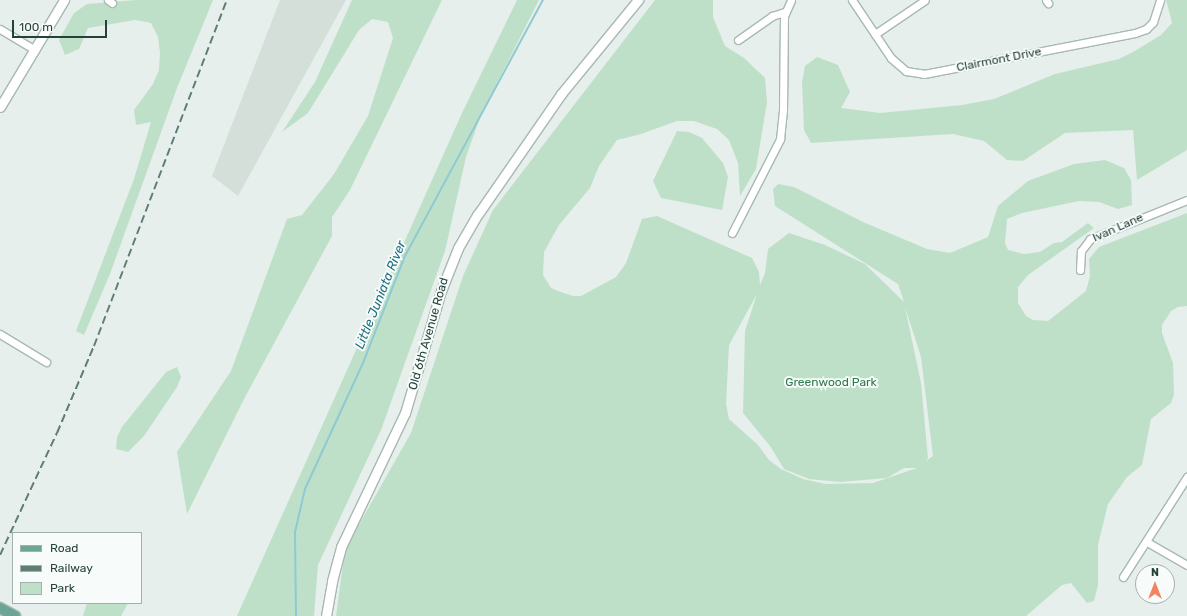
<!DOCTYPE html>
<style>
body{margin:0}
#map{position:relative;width:1187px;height:616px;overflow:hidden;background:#e6efeb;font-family:Rubik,sans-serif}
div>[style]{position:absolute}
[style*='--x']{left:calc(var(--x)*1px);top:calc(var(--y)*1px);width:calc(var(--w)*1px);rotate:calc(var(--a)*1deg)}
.built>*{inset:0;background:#d4dfda}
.green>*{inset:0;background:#bfe0c8}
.stream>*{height:2px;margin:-1px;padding:0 1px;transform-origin:1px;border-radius:1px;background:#8ec9d4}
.roads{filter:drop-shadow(1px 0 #a8b8b2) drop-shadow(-1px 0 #a8b8b2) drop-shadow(0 1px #a8b8b2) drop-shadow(0 -1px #a8b8b2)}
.minor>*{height:7px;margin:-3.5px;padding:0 3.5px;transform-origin:3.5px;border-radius:3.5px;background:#fff}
.secondary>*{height:9px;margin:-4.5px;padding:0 4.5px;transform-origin:4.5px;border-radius:4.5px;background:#fff}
.primary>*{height:10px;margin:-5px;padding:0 5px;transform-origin:5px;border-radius:5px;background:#6aa596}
.rail>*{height:2px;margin-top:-1px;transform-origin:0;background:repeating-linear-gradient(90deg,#5f7d75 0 8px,transparent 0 12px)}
span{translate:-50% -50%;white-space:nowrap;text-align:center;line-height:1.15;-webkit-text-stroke:4px #f7fbf9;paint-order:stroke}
.street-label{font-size:12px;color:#24423a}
.park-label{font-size:12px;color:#2d7a4b}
.water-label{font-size:13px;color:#1c6f80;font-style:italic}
.legend{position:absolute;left:12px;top:532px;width:130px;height:72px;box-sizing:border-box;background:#f7fbf9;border:1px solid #a3b1ad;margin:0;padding:5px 7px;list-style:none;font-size:12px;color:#24423a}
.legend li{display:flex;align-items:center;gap:8px;height:20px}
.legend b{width:20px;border:1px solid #a3b1ad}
.north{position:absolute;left:1135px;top:564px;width:40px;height:40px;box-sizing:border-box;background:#f7fbf9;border:1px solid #a3b1ad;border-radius:50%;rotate:0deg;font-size:11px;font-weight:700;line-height:16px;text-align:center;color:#24423a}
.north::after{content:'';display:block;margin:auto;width:14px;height:18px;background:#f4845f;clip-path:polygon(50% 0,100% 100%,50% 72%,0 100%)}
.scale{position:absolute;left:12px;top:20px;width:95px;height:18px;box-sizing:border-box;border:2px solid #24423a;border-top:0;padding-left:5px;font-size:12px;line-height:14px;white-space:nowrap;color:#24423a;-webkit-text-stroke:3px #f7fbf9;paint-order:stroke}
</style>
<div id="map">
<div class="built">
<i style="clip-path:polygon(280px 0,346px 0,238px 196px,212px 176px)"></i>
</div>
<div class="green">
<i style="clip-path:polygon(136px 0,213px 0,177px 88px,110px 274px,84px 335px,76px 331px,134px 179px,151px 122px,136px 125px,134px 110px,153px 84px,159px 70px,160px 53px,158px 37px,151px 23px,135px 20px,88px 28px,79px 49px,65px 55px,59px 40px,74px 13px,87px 4px)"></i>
<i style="clip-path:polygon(352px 0,442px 0,350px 190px,332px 217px,332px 236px,244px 399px,187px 514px,177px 452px,231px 371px,287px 219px,302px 215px,334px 174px,368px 116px,393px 38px,388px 22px,372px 19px,359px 30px,308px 113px,282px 132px,315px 82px)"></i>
<i style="clip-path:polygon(517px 0,539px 0,481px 115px,466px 157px,445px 251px,381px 430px,318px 565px,314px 616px,237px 616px,462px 113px)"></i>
<i style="clip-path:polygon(evenodd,655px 0,713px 0,713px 17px,725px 46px,744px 58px,765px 78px,767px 102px,756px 169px,740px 196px,738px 163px,729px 140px,717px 129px,694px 121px,677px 121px,641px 134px,617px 140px,599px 166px,590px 188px,559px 225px,544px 252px,543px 275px,551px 288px,558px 291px,573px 296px,581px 296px,616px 277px,626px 263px,642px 219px,657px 216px,752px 258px,759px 272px,760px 285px,765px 273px,768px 249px,789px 233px,825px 245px,865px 264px,904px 302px,898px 284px,775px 206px,773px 189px,778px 184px,794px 187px,863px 222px,927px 249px,950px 253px,988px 237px,998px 206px,1028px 181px,1074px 164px,1105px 160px,1124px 168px,1131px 180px,1132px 205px,1118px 209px,1099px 202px,1079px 201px,1022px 213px,1007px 219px,1005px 243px,1008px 250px,1024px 254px,1040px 252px,1054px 243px,1062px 242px,1088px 223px,1094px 228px,1028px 275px,1018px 287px,1018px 303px,1026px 316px,1033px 320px,1048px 321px,1086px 291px,1090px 276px,1089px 259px,1099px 247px,1187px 213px,1187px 306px,1178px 307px,1171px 311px,1162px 325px,1162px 333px,1173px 363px,1174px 395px,1171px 403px,1151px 419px,1142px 465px,1127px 477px,1108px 504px,1098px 545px,1098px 585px,1094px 601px,1087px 603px,1071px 583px,1062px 585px,1026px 616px,336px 616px,345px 549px,411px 433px,463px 276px,493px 210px,655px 0,757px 294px,745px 331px,743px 413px,770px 446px,784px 469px,809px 479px,840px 482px,887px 478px,904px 468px,917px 468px,873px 483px,825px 484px,803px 479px,781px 469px,769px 460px,758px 445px,729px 419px,726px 404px,729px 345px,757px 294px,655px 0,905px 307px,921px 357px,933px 456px,926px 461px,928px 458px,921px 383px,905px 307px)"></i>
<i style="clip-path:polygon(1166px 0,1187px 0,1187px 150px,1137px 180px,1133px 130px,1065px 133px,1023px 161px,1007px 160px,984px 141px,953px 134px,811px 143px,804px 130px,802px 82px,805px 66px,817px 57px,838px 65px,850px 92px,841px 108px,880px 113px,962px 105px,994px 99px,1055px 74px,1119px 59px,1133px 52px,1161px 35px,1172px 23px)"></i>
<i style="clip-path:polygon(677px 131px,689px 132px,702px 138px,723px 163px,728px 177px,722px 210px,661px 198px,653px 181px)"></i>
<i style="clip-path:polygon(177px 367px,181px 377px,177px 387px,144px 436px,128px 452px,116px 449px,117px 437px,122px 427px,166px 372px)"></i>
<i style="clip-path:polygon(87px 603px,128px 603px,121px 616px,83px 616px)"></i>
</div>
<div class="stream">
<i style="--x:296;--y:616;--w:84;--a:-90.7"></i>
<i style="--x:295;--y:532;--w:44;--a:-76.9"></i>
<i style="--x:305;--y:489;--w:139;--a:-65.3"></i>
<i style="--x:363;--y:363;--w:115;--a:-68.6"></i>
<i style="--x:405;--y:256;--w:291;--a:-61.7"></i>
</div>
<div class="roads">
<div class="minor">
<i style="--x:108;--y:0;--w:5;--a:37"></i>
<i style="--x:852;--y:0;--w:70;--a:56.1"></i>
<i style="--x:891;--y:58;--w:20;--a:41"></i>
<i style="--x:906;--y:71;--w:18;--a:9"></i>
<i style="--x:924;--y:74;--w:215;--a:-11"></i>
<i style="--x:1135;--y:33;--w:12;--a:-20"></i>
<i style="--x:1146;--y:29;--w:10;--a:-45"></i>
<i style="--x:1153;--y:22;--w:23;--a:-72"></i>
<i style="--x:1046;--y:0;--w:4;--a:56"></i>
<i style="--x:0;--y:29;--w:41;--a:31"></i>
<i style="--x:875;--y:34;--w:60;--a:-34.2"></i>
<i style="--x:738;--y:40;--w:42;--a:-35.2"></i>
<i style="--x:772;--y:16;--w:13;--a:-18"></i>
<i style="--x:732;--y:233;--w:106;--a:-62.9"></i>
<i style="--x:780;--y:139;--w:29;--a:-84"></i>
<i style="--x:783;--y:110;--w:94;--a:-89.4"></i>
<i style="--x:784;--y:16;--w:17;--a:-66"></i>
<i style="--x:1080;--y:270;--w:19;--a:-87"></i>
<i style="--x:1081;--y:251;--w:15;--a:-53"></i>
<i style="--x:1090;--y:239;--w:105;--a:-21.9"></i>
<i style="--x:0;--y:334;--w:54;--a:31.3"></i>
<i style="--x:1147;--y:542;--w:46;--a:29.9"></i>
<i style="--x:1123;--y:577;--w:119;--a:-57.4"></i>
</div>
<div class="secondary">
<i style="--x:0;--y:107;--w:125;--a:-59.1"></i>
<i style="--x:326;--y:616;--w:36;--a:-80"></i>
<i style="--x:332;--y:581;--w:35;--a:-75"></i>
<i style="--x:341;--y:547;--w:148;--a:-64.5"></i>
<i style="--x:405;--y:413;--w:127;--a:-73.6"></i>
<i style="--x:441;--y:291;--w:46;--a:-68.4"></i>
<i style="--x:458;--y:248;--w:39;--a:-60"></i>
<i style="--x:478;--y:214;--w:146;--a:-55.3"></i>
<i style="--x:561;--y:94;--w:122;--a:-50.7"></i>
</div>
<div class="primary">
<i style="--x:0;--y:608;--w:17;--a:28"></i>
</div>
</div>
<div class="rail">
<i style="--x:0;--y:555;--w:135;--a:-65"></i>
<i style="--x:57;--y:433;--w:95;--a:-67"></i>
<i style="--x:94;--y:346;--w:371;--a:-69"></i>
</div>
<div class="street-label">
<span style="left:999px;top:60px;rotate:-11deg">Clairmont Drive</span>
<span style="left:1118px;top:228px;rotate:-24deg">Ivan Lane</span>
<span style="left:429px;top:334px;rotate:-74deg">Old 6th Avenue Road</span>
</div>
<div class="park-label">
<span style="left:831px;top:383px">Greenwood Park</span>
</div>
<div class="water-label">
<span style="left:381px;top:295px;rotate:-68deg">Little Juniata River</span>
</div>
<ul class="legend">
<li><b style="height:5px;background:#6aa596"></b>Road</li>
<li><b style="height:5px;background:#5f7d75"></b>Railway</li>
<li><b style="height:11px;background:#bfe0c8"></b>Park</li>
</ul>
<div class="north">N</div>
<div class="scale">100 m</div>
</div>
